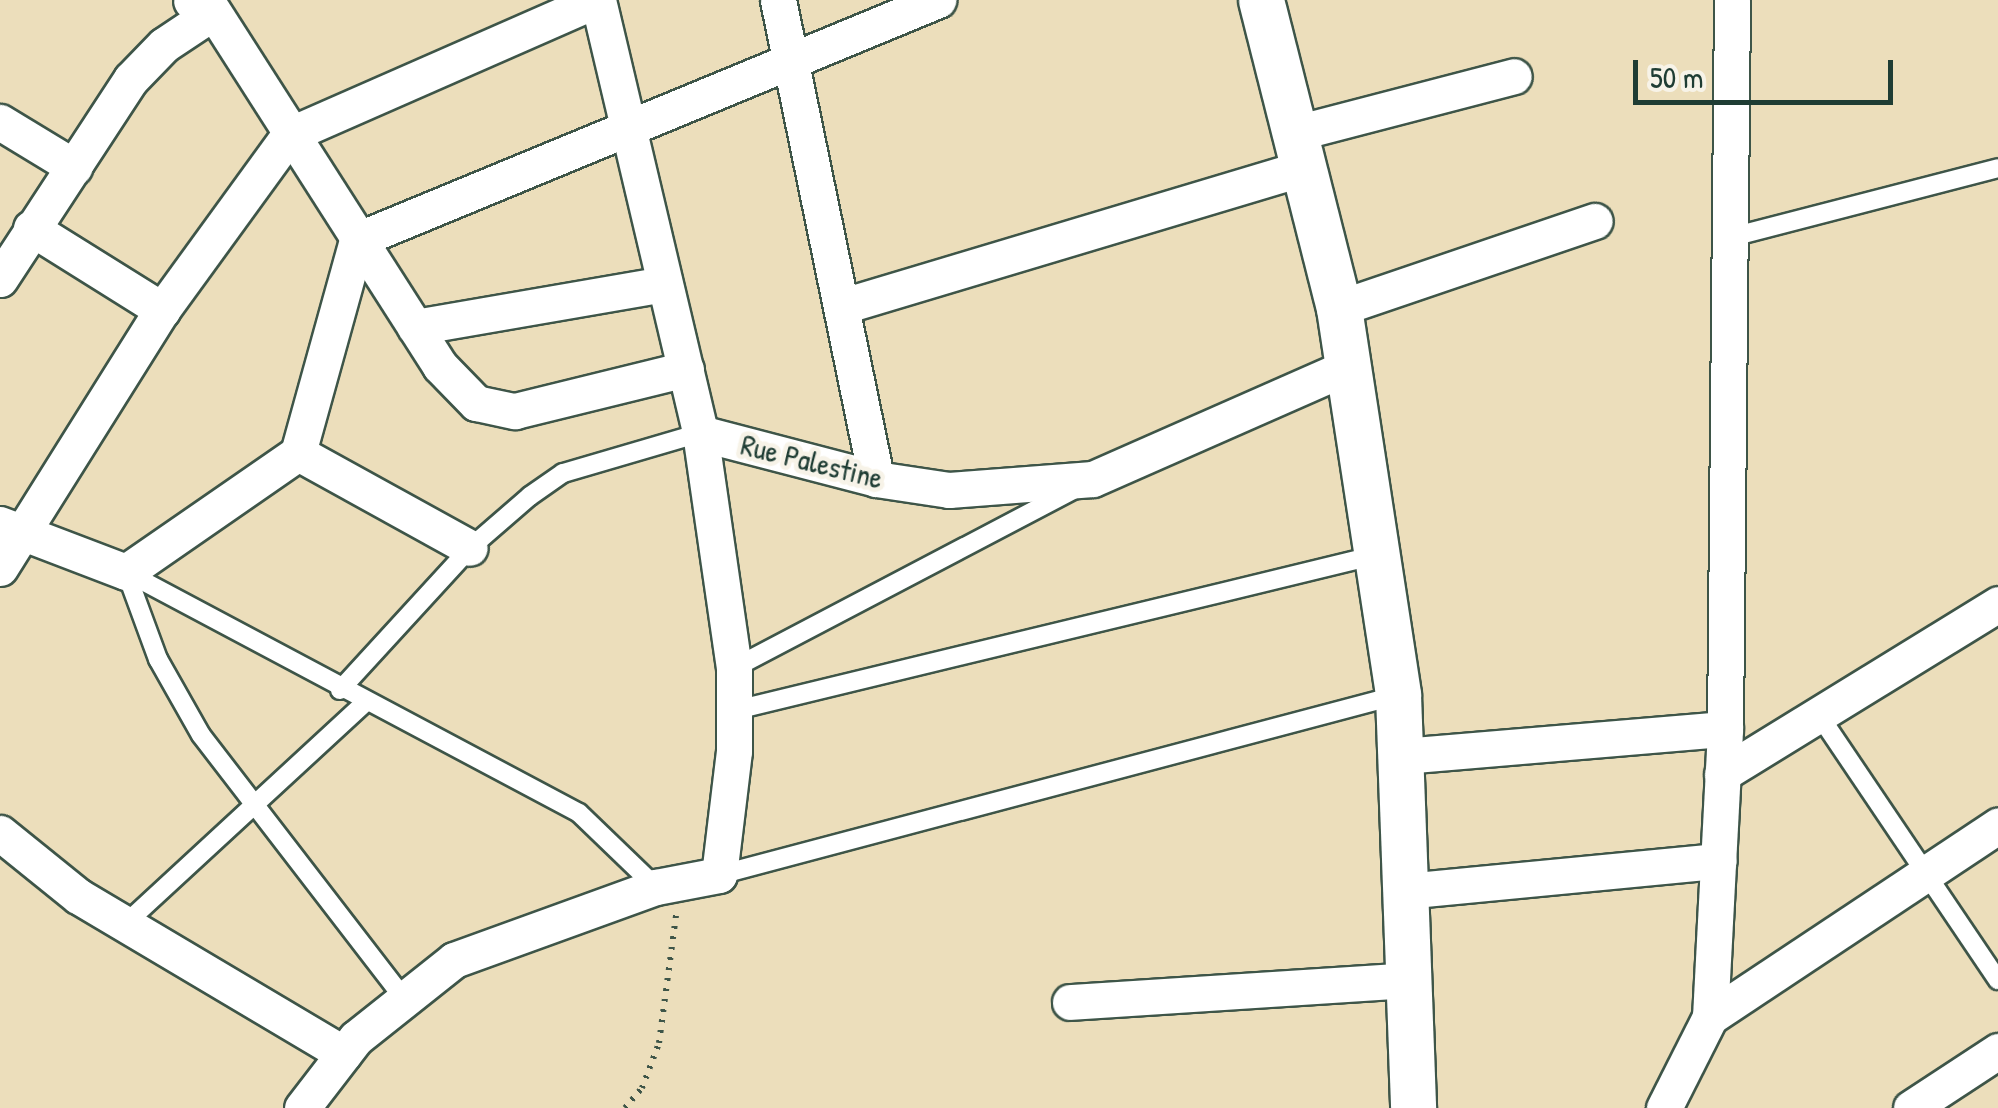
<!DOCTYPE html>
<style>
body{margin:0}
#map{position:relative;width:1998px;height:1108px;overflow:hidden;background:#ecdebb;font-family:"Patrick Hand",sans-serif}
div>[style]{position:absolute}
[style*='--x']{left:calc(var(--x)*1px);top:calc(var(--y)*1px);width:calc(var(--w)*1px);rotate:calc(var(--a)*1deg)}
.path>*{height:6px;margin-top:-3px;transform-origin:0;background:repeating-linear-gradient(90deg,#3e5548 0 2.5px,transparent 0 10.5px)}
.roads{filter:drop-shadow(2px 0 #3e5548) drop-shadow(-2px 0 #3e5548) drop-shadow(0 2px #3e5548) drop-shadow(0 -2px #3e5548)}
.service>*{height:18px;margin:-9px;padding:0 9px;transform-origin:9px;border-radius:9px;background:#fff}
.minor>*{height:35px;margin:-17.5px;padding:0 17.5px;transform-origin:17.5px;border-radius:17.5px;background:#fff}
.tertiary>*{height:45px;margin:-22.5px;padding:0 22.5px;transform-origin:22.5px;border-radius:22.5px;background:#fff}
span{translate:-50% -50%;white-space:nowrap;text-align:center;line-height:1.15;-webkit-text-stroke:9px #f7f3e8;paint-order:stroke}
.street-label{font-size:30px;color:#1f3d34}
.scale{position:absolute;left:1633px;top:60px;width:260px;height:45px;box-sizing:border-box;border:5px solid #1f3d34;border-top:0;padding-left:12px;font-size:30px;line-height:35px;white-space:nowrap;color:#1f3d34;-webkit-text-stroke:8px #f7f3e8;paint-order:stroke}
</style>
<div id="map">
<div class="path">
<i style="--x:625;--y:1108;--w:26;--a:-50"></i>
<i style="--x:642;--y:1088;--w:48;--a:-69.3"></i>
<i style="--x:659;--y:1043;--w:129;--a:-82.4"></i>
</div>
<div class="roads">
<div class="service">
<i style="--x:1728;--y:238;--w:279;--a:-14.5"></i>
<i style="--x:126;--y:572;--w:513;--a:28.01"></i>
<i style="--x:579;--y:813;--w:107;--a:43.9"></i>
<i style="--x:126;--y:572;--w:93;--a:69.8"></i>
<i style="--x:158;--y:659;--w:87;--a:60.5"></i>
<i style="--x:201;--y:735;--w:331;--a:52.4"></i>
<i style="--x:734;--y:668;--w:385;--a:-27.7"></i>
<i style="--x:340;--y:690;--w:193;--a:-47.5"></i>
<i style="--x:470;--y:548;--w:79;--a:-40.9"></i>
<i style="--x:530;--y:496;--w:40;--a:-34.9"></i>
<i style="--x:563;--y:473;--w:143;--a:-16.3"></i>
<i style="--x:732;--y:711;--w:664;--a:-13.6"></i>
<i style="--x:1819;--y:715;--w:320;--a:56"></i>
<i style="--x:719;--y:875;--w:702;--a:-14.85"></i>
<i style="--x:124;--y:925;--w:328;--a:-42.7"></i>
</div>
<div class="minor">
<i style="--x:206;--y:0;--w:434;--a:57.4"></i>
<i style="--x:440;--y:366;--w:52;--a:45.8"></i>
<i style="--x:476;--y:403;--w:40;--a:12"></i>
<i style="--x:515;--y:411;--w:176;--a:-13.8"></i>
<i style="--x:598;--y:0;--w:445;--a:76.7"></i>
<i style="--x:700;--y:433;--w:182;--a:14.6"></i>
<i style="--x:876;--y:479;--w:74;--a:8.6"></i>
<i style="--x:949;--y:490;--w:144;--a:-4.4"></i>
<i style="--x:1093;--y:479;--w:275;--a:-23.8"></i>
<i style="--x:778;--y:0;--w:489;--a:78.4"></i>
<i style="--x:0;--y:122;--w:87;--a:31.3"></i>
<i style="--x:1292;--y:134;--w:229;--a:-14.6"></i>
<i style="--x:31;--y:228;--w:155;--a:32"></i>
<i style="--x:0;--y:279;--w:239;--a:-56.8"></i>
<i style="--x:131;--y:79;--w:47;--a:-45.9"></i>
<i style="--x:164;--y:45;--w:58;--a:-33.7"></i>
<i style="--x:212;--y:13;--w:24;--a:-150"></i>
<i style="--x:843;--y:306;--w:477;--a:-16.7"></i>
<i style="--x:1339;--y:308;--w:270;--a:-18.8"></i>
<i style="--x:415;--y:327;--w:253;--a:-9.8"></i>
<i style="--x:298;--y:453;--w:196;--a:28.9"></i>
<i style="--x:0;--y:524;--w:135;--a:20.9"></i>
<i style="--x:126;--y:572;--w:209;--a:-34.7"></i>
<i style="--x:298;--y:453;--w:221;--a:-74.5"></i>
<i style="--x:357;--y:240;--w:629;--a:-22.44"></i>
<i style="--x:0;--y:568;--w:305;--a:-57.9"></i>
<i style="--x:162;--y:310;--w:216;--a:-54"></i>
<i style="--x:289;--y:135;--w:335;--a:-23.7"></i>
<i style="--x:1402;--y:756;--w:324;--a:-4.8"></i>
<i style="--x:1722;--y:774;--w:324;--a:-31.6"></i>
<i style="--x:0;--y:833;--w:100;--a:38.9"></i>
<i style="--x:78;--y:896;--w:309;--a:30.7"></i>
<i style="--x:1405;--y:891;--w:315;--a:-5.5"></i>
<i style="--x:1070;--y:1002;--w:341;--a:-3.7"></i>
<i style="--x:1710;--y:1017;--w:346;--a:-33.6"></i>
<i style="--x:302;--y:1108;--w:88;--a:-52.4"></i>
<i style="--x:356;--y:1038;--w:125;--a:-38.5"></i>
<i style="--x:454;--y:960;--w:215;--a:-19.9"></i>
<i style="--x:656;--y:887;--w:64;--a:-10.8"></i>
<i style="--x:719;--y:875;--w:125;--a:-83.1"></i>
<i style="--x:734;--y:751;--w:83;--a:-90"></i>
<i style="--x:734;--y:668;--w:237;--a:-98.2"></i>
<i style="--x:1664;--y:1108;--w:102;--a:-63.2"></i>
<i style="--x:1710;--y:1017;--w:288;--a:-87"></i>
<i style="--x:1725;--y:729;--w:729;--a:-89.45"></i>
<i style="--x:1911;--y:1108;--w:104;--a:-33.2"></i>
</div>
<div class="tertiary">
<i style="--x:1261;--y:0;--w:318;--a:75.8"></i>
<i style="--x:1339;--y:308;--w:391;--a:81.3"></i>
<i style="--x:1398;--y:695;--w:413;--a:87.9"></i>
</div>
</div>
<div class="street-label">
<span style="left:812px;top:461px;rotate:14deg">Rue Palestine</span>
</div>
<div class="scale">50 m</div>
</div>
